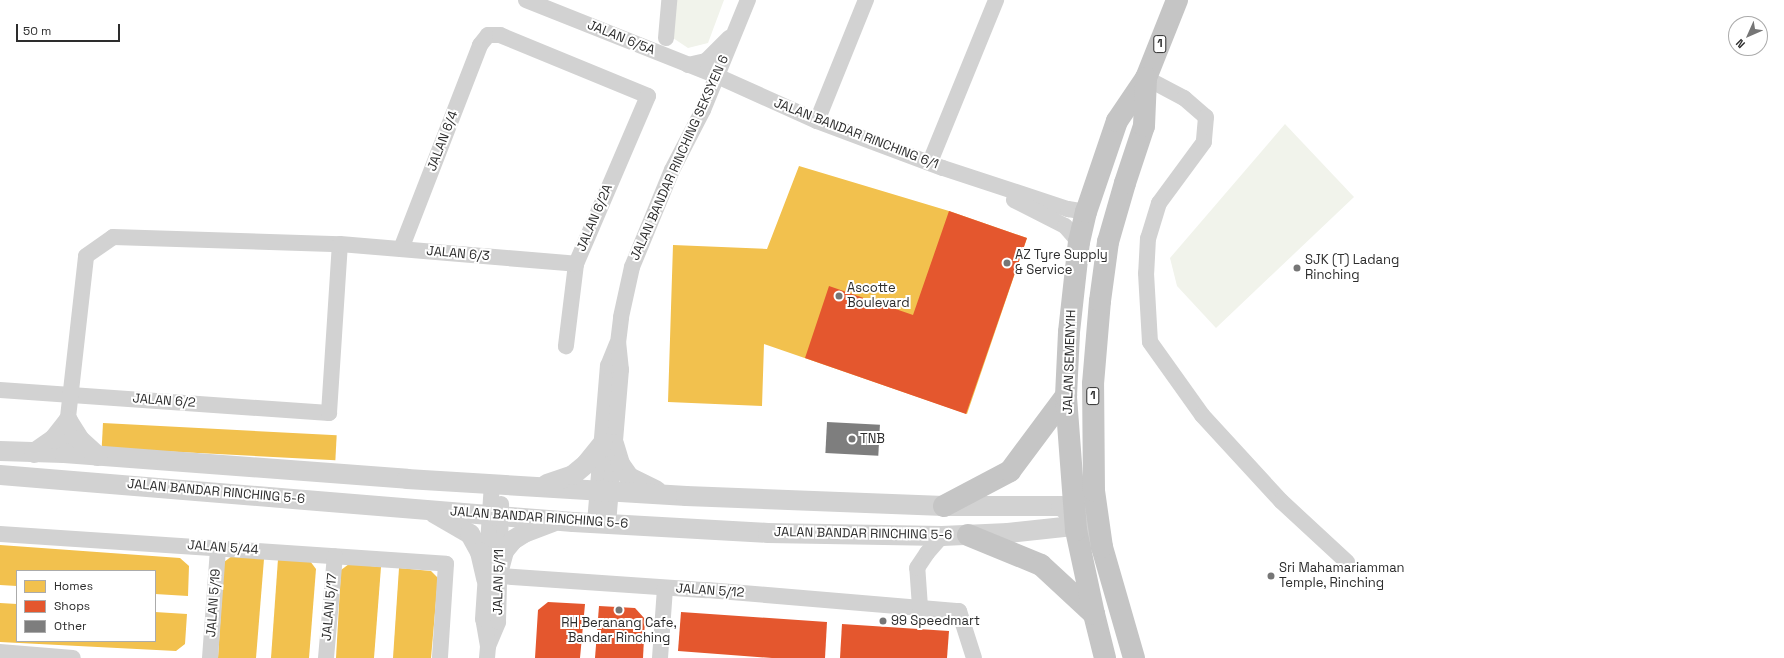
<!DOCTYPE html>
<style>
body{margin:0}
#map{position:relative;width:1784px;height:658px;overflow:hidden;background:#fff;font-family:"Space Grotesk",sans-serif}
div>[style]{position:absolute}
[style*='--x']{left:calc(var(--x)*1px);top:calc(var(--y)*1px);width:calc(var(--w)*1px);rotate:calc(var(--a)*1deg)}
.green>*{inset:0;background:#f1f3eb}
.homes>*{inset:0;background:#f2c14e;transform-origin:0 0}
.shops>*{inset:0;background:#e4572e}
.building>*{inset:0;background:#7e7e7e;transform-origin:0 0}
.minor>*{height:16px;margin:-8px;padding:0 8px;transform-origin:8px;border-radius:8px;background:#d2d2d2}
.tertiary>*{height:20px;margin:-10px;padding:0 10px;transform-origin:10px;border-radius:10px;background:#d2d2d2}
.primary>*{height:22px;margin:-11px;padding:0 11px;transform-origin:11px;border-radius:11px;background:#c5c5c5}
.dots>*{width:11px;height:11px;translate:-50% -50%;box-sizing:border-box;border:2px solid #fff;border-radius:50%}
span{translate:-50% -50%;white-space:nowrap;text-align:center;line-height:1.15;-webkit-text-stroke:4px #fff;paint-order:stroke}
.shield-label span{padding:1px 3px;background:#fff;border:1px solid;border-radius:3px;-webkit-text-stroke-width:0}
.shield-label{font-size:12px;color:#2d2d2d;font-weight:700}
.street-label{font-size:13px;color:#2d2d2d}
.poi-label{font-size:13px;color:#2d2d2d}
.left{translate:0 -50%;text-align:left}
.legend{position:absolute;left:16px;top:570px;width:140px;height:72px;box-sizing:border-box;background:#fff;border:1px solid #ababab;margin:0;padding:5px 7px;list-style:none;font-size:12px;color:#2d2d2d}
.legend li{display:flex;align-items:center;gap:8px;height:20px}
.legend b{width:20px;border:1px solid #ababab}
.north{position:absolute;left:1728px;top:16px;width:40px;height:40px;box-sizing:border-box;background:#fff;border:1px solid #ababab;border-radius:50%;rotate:225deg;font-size:11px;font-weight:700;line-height:16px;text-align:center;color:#2d2d2d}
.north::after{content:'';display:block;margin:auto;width:14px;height:18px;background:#767676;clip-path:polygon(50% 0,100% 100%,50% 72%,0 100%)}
.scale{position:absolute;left:16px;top:24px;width:104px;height:18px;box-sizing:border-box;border:2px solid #2d2d2d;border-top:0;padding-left:5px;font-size:12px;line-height:14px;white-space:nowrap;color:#2d2d2d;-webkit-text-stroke:3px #fff;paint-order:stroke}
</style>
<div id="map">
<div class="green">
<i style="clip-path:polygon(676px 0,724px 0,708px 43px,688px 48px,673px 38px)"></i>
<i style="clip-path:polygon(1285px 124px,1354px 197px,1216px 328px,1177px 286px,1170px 258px)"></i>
</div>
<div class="homes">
<i style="clip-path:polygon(799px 166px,949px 211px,1027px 238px,967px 414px,764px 344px,762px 406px,668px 402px,673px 245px,767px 249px)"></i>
<i style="left:103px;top:423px;width:234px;height:25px;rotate:3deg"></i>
<i style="clip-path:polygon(0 545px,180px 558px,189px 566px,188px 596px,155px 594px,155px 571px,17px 571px,17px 586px,0 585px)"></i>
<i style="clip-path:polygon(232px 556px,264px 559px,256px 658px,218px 658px,224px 562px)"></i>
<i style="clip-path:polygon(278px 559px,310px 561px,316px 569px,309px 658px,271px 658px)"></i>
<i style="clip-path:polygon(349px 564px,381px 567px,374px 658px,336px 658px,341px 570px)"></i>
<i style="clip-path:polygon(399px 568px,431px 571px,438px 578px,431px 658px,393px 658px)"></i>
<i style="clip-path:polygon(0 603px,17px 604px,17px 641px,155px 641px,155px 612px,187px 614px,185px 644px,176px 651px,0 642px)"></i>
</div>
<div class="shops">
<i style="clip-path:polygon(949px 211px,1027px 238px,966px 414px,805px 358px,829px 286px,913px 315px)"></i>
<i style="clip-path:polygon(548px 602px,585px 604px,580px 658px,535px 658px,538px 610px)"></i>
<i style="clip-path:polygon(599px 606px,635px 608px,645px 619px,643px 658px,595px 658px)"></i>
<i style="clip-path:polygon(681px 612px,827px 622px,825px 658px,772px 658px,678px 651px)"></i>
<i style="clip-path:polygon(842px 624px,949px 631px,947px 658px,840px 658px)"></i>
</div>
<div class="building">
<i style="left:827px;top:422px;width:53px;height:31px;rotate:3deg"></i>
</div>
<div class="minor">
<i style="--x:526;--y:0;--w:206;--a:21.7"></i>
<i style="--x:717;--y:76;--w:110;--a:24.2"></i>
<i style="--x:817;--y:121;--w:134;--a:20.5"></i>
<i style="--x:943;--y:168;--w:132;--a:18.2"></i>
<i style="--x:1068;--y:209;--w:18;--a:9"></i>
<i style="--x:666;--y:38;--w:38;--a:-85"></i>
<i style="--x:688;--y:65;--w:18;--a:-13"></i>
<i style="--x:706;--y:61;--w:33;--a:-45"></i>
<i style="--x:1146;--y:78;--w:43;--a:27.8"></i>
<i style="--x:1184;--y:98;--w:29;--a:41"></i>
<i style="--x:1206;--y:117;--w:25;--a:95"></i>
<i style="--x:1204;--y:142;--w:76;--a:126.4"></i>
<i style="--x:1159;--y:203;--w:37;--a:107"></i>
<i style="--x:1148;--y:238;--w:35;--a:93"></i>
<i style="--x:1146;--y:273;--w:69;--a:86.7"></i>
<i style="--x:1150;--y:342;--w:90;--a:54.5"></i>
<i style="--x:1202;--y:415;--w:117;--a:47.4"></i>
<i style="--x:1281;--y:501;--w:90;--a:42.7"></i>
<i style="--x:817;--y:121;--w:131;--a:-68"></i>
<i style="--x:930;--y:162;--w:175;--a:-67.8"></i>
<i style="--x:1014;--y:200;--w:57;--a:27"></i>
<i style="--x:1065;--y:226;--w:21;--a:49"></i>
<i style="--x:401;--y:249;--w:219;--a:-68.8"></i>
<i style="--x:480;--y:45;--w:13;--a:-51"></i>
<i style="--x:488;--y:35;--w:12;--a:0"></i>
<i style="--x:500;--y:35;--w:160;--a:22.4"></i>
<i style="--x:648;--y:96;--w:183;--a:113.2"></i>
<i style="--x:576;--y:264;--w:83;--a:97"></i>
<i style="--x:0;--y:390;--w:330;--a:4"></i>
<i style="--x:329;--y:413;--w:169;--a:-86.3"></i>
<i style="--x:64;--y:453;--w:198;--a:-83.6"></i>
<i style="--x:86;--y:256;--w:33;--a:-35"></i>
<i style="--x:113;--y:237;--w:227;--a:1.8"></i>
<i style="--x:340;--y:244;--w:237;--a:4.8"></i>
<i style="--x:595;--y:523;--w:158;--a:-85.3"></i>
<i style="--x:608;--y:366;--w:24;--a:-68"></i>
<i style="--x:608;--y:524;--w:155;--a:-85.2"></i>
<i style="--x:621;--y:370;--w:27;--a:-96"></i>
<i style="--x:618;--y:343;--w:26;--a:-83"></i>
<i style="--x:621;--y:317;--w:51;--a:-77.6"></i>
<i style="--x:632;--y:267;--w:105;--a:-67.6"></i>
<i style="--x:672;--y:170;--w:68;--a:-62.7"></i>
<i style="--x:703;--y:110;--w:119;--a:-67.8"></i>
<i style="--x:0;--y:534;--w:447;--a:3.8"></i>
<i style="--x:446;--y:564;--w:94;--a:93.7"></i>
<i style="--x:499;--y:576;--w:208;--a:3.9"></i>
<i style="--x:707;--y:590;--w:253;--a:4.8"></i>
<i style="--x:959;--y:611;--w:49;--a:72.3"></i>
<i style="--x:920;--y:607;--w:39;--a:-94"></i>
<i style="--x:917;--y:568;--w:18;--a:-56"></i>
<i style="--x:927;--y:553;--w:23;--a:-49"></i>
<i style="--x:488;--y:646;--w:26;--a:-67"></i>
<i style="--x:498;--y:622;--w:118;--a:-88.5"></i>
<i style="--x:0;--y:652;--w:73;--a:4.7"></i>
<i style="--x:210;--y:658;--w:110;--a:-85.8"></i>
<i style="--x:326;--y:658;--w:102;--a:-85"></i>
<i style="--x:487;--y:658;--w:12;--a:-85"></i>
<i style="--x:488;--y:646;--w:27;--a:-100"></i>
<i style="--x:483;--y:619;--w:135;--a:-86.2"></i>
<i style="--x:660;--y:658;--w:70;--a:-85.9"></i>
</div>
<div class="tertiary">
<i style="--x:614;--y:444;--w:21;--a:73"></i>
<i style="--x:620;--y:464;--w:16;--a:55"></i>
<i style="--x:629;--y:477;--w:30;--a:26"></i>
<i style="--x:0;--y:451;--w:64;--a:1.8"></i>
<i style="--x:64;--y:453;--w:344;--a:4.3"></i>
<i style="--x:407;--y:479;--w:280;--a:3.5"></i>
<i style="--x:686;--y:496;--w:258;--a:2.2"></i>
<i style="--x:944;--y:506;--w:117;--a:0"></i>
<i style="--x:1061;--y:506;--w:18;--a:38"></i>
<i style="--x:1075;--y:517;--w:40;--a:48"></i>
<i style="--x:34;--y:453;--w:24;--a:-35"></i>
<i style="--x:54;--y:439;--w:23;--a:-52"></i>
<i style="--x:68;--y:421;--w:22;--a:58"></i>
<i style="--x:80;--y:440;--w:24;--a:42"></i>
<i style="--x:0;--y:475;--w:575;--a:4.69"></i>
<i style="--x:573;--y:522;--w:195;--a:3.2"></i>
<i style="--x:768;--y:533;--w:174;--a:1"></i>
<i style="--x:942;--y:536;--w:66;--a:-2.6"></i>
<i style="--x:1008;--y:533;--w:56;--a:-6.1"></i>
<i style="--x:1064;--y:527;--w:27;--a:-48"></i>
<i style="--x:547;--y:484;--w:28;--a:-19"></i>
<i style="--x:573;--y:475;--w:17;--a:-40"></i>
<i style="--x:586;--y:464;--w:27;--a:-51"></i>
<i style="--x:434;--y:513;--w:42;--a:30.3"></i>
<i style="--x:470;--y:534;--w:21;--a:61"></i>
<i style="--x:480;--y:552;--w:28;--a:77"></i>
<i style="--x:500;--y:566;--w:16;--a:-75"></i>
<i style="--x:504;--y:551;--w:14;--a:-51"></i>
<i style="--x:513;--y:540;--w:13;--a:-32"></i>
<i style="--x:524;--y:533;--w:31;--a:-21"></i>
</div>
<div class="primary">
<i style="--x:944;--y:506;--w:75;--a:-27.9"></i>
<i style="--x:1010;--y:471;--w:94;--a:-53.3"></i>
<i style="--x:968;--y:535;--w:79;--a:22.3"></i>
<i style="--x:1041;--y:565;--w:72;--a:42.8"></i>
<i style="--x:1105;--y:658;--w:45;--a:-104"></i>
<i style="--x:1094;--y:614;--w:86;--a:-102.1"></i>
<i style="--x:1076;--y:530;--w:134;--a:-94.3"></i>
<i style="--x:1066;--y:396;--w:64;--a:-87.3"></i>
<i style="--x:1069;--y:332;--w:91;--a:-83.7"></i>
<i style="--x:1079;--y:242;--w:31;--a:-77"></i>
<i style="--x:1086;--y:212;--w:96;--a:-71.2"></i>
<i style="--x:1117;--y:121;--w:52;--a:-56"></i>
<i style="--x:1146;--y:78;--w:84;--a:-68.3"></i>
<i style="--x:1134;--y:658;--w:116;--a:-106.1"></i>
<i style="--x:1102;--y:547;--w:57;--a:-98.1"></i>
<i style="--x:1094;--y:491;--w:107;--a:-90.5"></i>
<i style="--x:1093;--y:384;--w:83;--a:-85.2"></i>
<i style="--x:1100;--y:301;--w:60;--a:-82.3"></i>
<i style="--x:1108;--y:242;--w:61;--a:-73.9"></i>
<i style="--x:1125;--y:183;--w:60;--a:-71.6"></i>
<i style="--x:1144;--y:126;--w:48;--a:-87.6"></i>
</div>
<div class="dots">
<i style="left:1007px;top:263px;background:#767676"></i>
<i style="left:1297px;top:268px;background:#767676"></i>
<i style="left:839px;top:296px;background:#767676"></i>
<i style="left:852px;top:439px;background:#767676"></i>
<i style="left:1271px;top:576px;background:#767676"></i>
<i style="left:619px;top:610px;background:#767676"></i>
<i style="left:883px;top:621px;background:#767676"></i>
</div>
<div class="shield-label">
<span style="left:1160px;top:44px">1</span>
<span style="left:1093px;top:396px">1</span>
</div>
<div class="street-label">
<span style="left:621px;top:38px;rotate:22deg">JALAN 6/5A</span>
<span style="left:856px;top:134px;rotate:21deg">JALAN BANDAR RINCHING 6/1</span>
<span style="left:443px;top:141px;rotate:-69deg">JALAN 6/4</span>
<span style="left:680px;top:158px;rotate:-66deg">JALAN BANDAR RINCHING SEKSYEN 6</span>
<span style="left:595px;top:218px;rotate:-67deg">JALAN 6/2A</span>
<span style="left:458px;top:254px;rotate:5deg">JALAN 6/3</span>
<span style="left:1070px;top:362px;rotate:-88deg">JALAN SEMENYIH</span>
<span style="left:164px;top:401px;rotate:4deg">JALAN 6/2</span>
<span style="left:216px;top:492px;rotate:5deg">JALAN BANDAR RINCHING 5-6</span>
<span style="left:539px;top:518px;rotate:4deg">JALAN BANDAR RINCHING 5-6</span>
<span style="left:863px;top:534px;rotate:1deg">JALAN BANDAR RINCHING 5-6</span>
<span style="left:223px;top:548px;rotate:4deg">JALAN 5/44</span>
<span style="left:499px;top:582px;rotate:-89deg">JALAN 5/11</span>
<span style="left:710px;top:591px;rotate:4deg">JALAN 5/12</span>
<span style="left:214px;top:603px;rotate:-86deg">JALAN 5/19</span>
<span style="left:330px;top:607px;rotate:-85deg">JALAN 5/17</span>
</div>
<div class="poi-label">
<span class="left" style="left:1015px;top:263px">AZ Tyre Supply<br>&amp; Service</span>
<span class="left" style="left:1305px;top:268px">SJK (T) Ladang<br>Rinching</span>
<span class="left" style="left:847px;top:296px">Ascotte<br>Boulevard</span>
<span class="left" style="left:860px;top:439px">TNB</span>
<span class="left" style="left:1279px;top:576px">Sri Mahamariamman<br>Temple, Rinching</span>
<span class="left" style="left:891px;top:621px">99 Speedmart</span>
<span style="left:619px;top:631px">RH Beranang Cafe,<br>Bandar Rinching</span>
</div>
<ul class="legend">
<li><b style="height:11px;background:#f2c14e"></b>Homes</li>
<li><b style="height:11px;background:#e4572e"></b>Shops</li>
<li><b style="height:11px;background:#7e7e7e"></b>Other</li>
</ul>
<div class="north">N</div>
<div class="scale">50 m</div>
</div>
